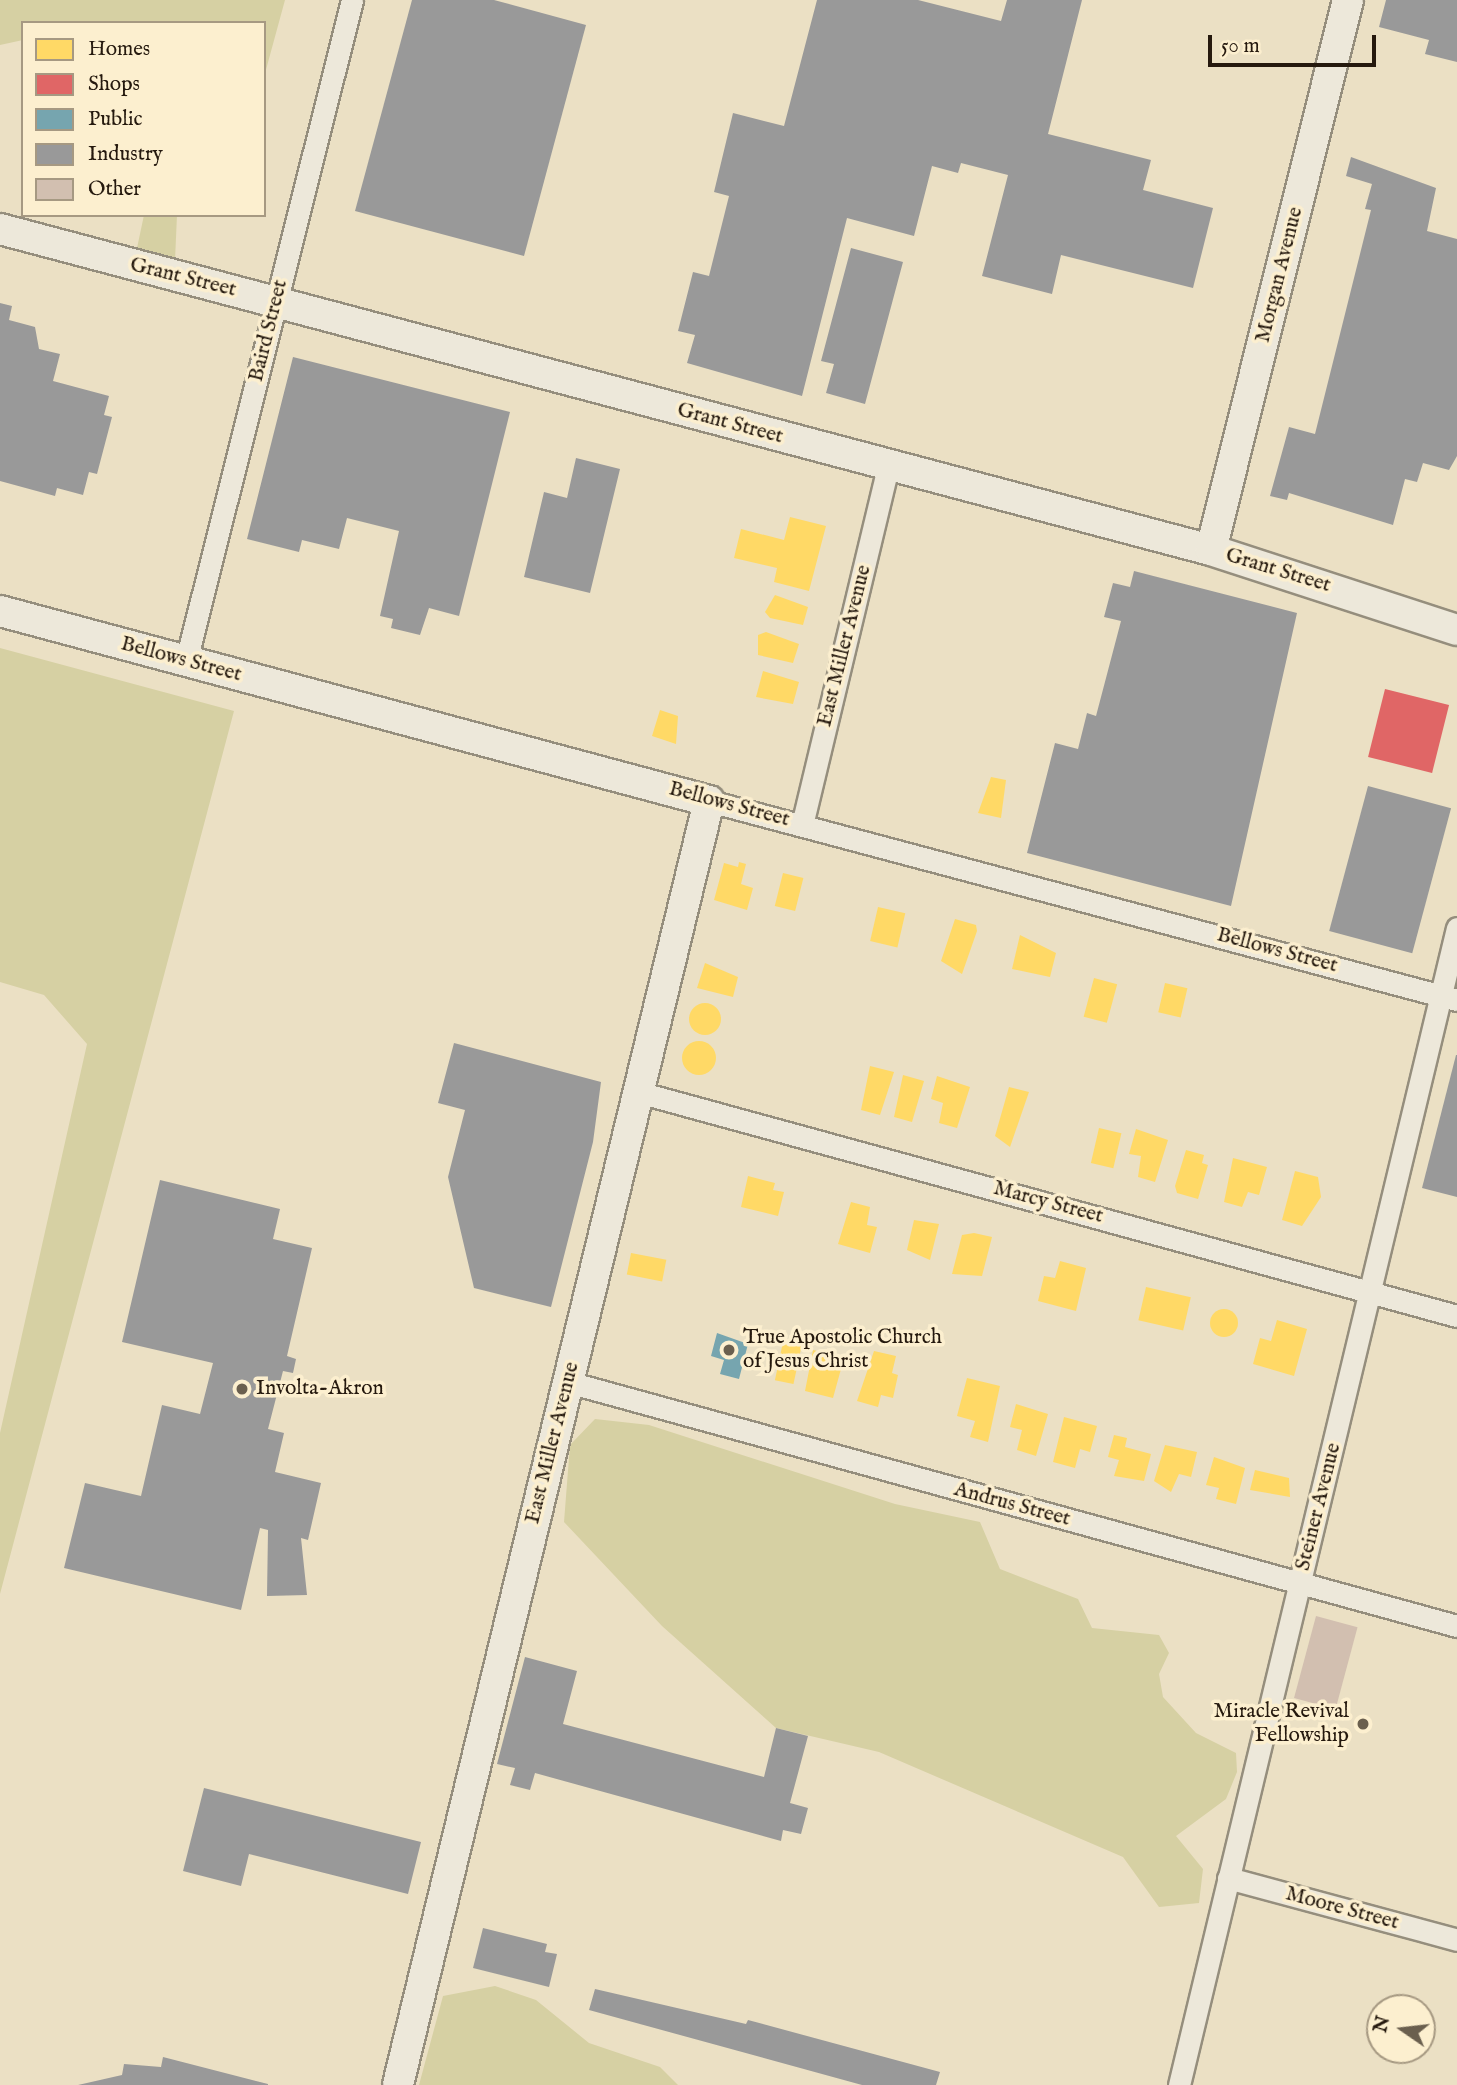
<!DOCTYPE html>
<style>
body{margin:0}
#map{position:relative;width:1457px;height:2085px;overflow:hidden;background:#ebe0c4;font-family:"IM FELL English",serif}
div>[style]{position:absolute}
[style*='--x']{left:calc(var(--x)*1px);top:calc(var(--y)*1px);width:calc(var(--w)*1px);rotate:calc(var(--a)*1deg)}
.green>*{inset:0;background:#d6d0a3}
.homes>*{inset:0;background:#ffd966;transform-origin:0 0}
.round{border-radius:50%}
.shops>*{inset:0;background:#e06666;transform-origin:0 0}
.public>*{inset:0;background:#76a5af}
.industry>*{inset:0;background:#999;transform-origin:0 0}
.building>*{inset:0;background:#d2bfb0;transform-origin:0 0}
.roads{filter:drop-shadow(2px 0 #958e7d) drop-shadow(-2px 0 #958e7d) drop-shadow(0 2px #958e7d) drop-shadow(0 -2px #958e7d)}
.street>*{height:21px;margin:-10.5px;padding:0 10.5px;transform-origin:10.5px;border-radius:10.5px;background:#ede8da}
.secondary>*{height:30px;margin:-15px;padding:0 15px;transform-origin:15px;border-radius:15px;background:#ede8da}
.dots>*{width:19px;height:19px;translate:-50% -50%;box-sizing:border-box;border:4px solid #fcefcf;border-radius:50%}
span{translate:-50% -50%;white-space:nowrap;text-align:center;line-height:1.15;-webkit-text-stroke:7px #fcefcf;paint-order:stroke}
.street-label{font-size:21px;color:#25190e}
.poi-label{font-size:21px;color:#25190e}
.left{translate:0 -50%;text-align:left}
.right{translate:-100% -50%;text-align:right}
.legend{position:absolute;left:21px;top:21px;width:245px;height:196px;box-sizing:border-box;background:#fcefcf;border:2px solid #a69982;margin:0;padding:9px 12px;list-style:none;font-size:21px;color:#25190e}
.legend li{display:flex;align-items:center;gap:14px;height:35px}
.legend b{width:35px;border:2px solid #a69982}
.north{position:absolute;left:1366px;top:1994px;width:70px;height:70px;box-sizing:border-box;background:#fcefcf;border:2px solid #a69982;border-radius:50%;rotate:284deg;font-size:19px;font-weight:700;line-height:28px;text-align:center;color:#25190e}
.north::after{content:'';display:block;margin:auto;width:24px;height:32px;background:#6a5f4e;clip-path:polygon(50% 0,100% 100%,50% 72%,0 100%)}
.scale{position:absolute;left:1208px;top:35px;width:168px;height:32px;box-sizing:border-box;border:4px solid #25190e;border-top:0;padding-left:9px;font-size:21px;line-height:24px;white-space:nowrap;color:#25190e;-webkit-text-stroke:5px #fcefcf;paint-order:stroke}
</style>
<div id="map">
<div class="green">
<i style="clip-path:polygon(0 0,285px 0,264px 77px,264px 23px,23px 23px,23px 40px,0 45px)"></i>
<i style="clip-path:polygon(144px 215px,177px 215px,175px 261px,137px 248px)"></i>
<i style="clip-path:polygon(0 648px,234px 711px,0 1594px,0 1433px,87px 1044px,44px 995px,0 982px)"></i>
<i style="clip-path:polygon(595px 1419px,649px 1425px,895px 1504px,980px 1522px,1000px 1569px,1078px 1599px,1092px 1628px,1159px 1635px,1169px 1653px,1159px 1674px,1163px 1697px,1196px 1733px,1236px 1753px,1237px 1772px,1226px 1799px,1176px 1836px,1203px 1869px,1199px 1903px,1159px 1907px,1123px 1857px,879px 1752px,776px 1728px,662px 1626px,564px 1522px,570px 1445px)"></i>
<i style="clip-path:polygon(495px 1986px,536px 2000px,589px 2043px,660px 2067px,678px 2085px,419px 2085px,443px 1996px)"></i>
</div>
<div class="homes">
<i style="clip-path:polygon(790px 517px,826px 526px,809px 591px,774px 582px,777px 568px,734px 558px,741px 529px,784px 540px)"></i>
<i style="clip-path:polygon(775px 595px,808px 607px,803px 625px,770px 618px,765px 612px)"></i>
<i style="clip-path:polygon(766px 632px,799px 644px,793px 663px,758px 655px,758px 635px)"></i>
<i style="clip-path:polygon(763px 671px,799px 682px,793px 704px,756px 697px)"></i>
<i style="clip-path:polygon(660px 710px,678px 716px,676px 744px,652px 736px)"></i>
<i style="clip-path:polygon(991px 777px,1006px 780px,1001px 818px,978px 813px)"></i>
<i style="clip-path:polygon(739px 862px,746px 864px,741px 884px,753px 888px,747px 910px,714px 900px,724px 863px,738px 867px)"></i>
<i style="left:783px;top:873px;width:21px;height:34px;rotate:14deg"></i>
<i style="left:878px;top:907px;width:28px;height:35px;rotate:13deg"></i>
<i style="clip-path:polygon(955px 919px,976px 925px,977px 931px,962px 974px,941px 961px)"></i>
<i style="clip-path:polygon(1020px 935px,1056px 953px,1050px 977px,1012px 969px)"></i>
<i style="clip-path:polygon(705px 963px,738px 977px,733px 997px,697px 988px)"></i>
<i style="left:1094px;top:978px;width:24px;height:40px;rotate:15deg"></i>
<i style="left:1165px;top:983px;width:23px;height:30px;rotate:13deg"></i>
<i class="round" style="left:689px;top:1003px;width:32px;height:32px"></i>
<i class="round" style="left:682px;top:1041px;width:34px;height:34px"></i>
<i style="clip-path:polygon(870px 1066px,894px 1072px,880px 1115px,861px 1110px)"></i>
<i style="clip-path:polygon(903px 1075px,924px 1081px,912px 1122px,894px 1117px)"></i>
<i style="clip-path:polygon(937px 1076px,970px 1087px,957px 1128px,939px 1123px,943px 1103px,931px 1099px)"></i>
<i style="clip-path:polygon(1009px 1087px,1029px 1092px,1010px 1147px,995px 1136px)"></i>
<i style="left:1099px;top:1128px;width:23px;height:36px;rotate:13deg"></i>
<i style="clip-path:polygon(1136px 1129px,1168px 1140px,1155px 1182px,1138px 1177px,1141px 1156px,1129px 1154px)"></i>
<i style="clip-path:polygon(1186px 1150px,1204px 1155px,1202px 1163px,1208px 1165px,1198px 1199px,1177px 1193px,1175px 1186px)"></i>
<i style="clip-path:polygon(1233px 1158px,1267px 1167px,1259px 1195px,1248px 1192px,1242px 1207px,1224px 1202px)"></i>
<i style="clip-path:polygon(1295px 1171px,1318px 1177px,1321px 1197px,1302px 1226px,1282px 1220px)"></i>
<i style="clip-path:polygon(748px 1176px,775px 1183px,773px 1190px,784px 1192px,778px 1216px,741px 1207px)"></i>
<i style="clip-path:polygon(851px 1202px,870px 1207px,867px 1225px,877px 1227px,870px 1253px,838px 1244px)"></i>
<i style="clip-path:polygon(914px 1220px,939px 1224px,930px 1260px,907px 1250px)"></i>
<i style="clip-path:polygon(974px 1233px,992px 1237px,982px 1276px,952px 1274px,962px 1235px)"></i>
<i style="left:631px;top:1253px;width:36px;height:22px;rotate:11deg"></i>
<i style="clip-path:polygon(1060px 1261px,1086px 1268px,1076px 1311px,1038px 1301px,1044px 1276px,1055px 1278px)"></i>
<i style="left:1146px;top:1287px;width:46px;height:34px;rotate:13deg"></i>
<i class="round" style="left:1210px;top:1309px;width:28px;height:28px"></i>
<i style="clip-path:polygon(1277px 1320px,1307px 1329px,1294px 1376px,1253px 1364px,1260px 1338px,1271px 1341px)"></i>
<i style="left:783px;top:1342px;width:19px;height:39px;rotate:12deg"></i>
<i style="clip-path:polygon(813px 1350px,833px 1355px,831px 1366px,841px 1369px,833px 1398px,805px 1391px)"></i>
<i style="clip-path:polygon(874px 1351px,896px 1356px,892px 1373px,898px 1375px,893px 1398px,881px 1395px,878px 1407px,857px 1401px)"></i>
<i style="clip-path:polygon(967px 1378px,1000px 1386px,988px 1442px,970px 1437px,975px 1421px,957px 1416px)"></i>
<i style="clip-path:polygon(1016px 1404px,1048px 1414px,1036px 1456px,1017px 1450px,1022px 1430px,1010px 1427px)"></i>
<i style="clip-path:polygon(1064px 1417px,1097px 1426px,1090px 1452px,1080px 1449px,1075px 1468px,1053px 1462px)"></i>
<i style="clip-path:polygon(1114px 1435px,1127px 1438px,1125px 1447px,1151px 1454px,1144px 1481px,1114px 1476px,1119px 1460px,1108px 1457px)"></i>
<i style="clip-path:polygon(1165px 1445px,1197px 1452px,1191px 1477px,1179px 1474px,1171px 1492px,1154px 1481px)"></i>
<i style="clip-path:polygon(1214px 1457px,1245px 1468px,1236px 1504px,1216px 1499px,1219px 1488px,1206px 1485px)"></i>
<i style="clip-path:polygon(1255px 1470px,1289px 1478px,1290px 1497px,1250px 1490px)"></i>
</div>
<div class="shops">
<i style="left:1385px;top:689px;width:66px;height:70px;rotate:14deg"></i>
</div>
<div class="public">
<i style="clip-path:polygon(717px 1333px,748px 1344px,739px 1379px,720px 1374px,724px 1360px,711px 1356px)"></i>
</div>
<div class="industry">
<i style="clip-path:polygon(412px 0,494px 0,586px 25px,524px 256px,355px 211px)"></i>
<i style="clip-path:polygon(817px 0,918px 0,1001px 21px,1007px 0,1082px 0,1048px 134px,1151px 160px,1143px 190px,1213px 208px,1193px 288px,1061px 255px,1052px 294px,982px 276px,1008px 175px,961px 163px,958px 173px,932px 166px,914px 236px,847px 218px,802px 396px,687px 363px,695px 335px,678px 331px,693px 272px,709px 276px,729px 196px,714px 192px,733px 113px,784px 126px)"></i>
<i style="clip-path:polygon(1386px 0,1457px 0,1457px 62px,1425px 54px,1429px 40px,1379px 27px)"></i>
<i style="clip-path:polygon(1351px 157px,1436px 188px,1427px 231px,1457px 239px,1457px 456px,1449px 470px,1423px 463px,1417px 482px,1405px 479px,1393px 525px,1289px 493px,1287px 500px,1270px 496px,1289px 427px,1315px 434px,1371px 210px,1365px 209px,1372px 184px,1346px 176px)"></i>
<i style="clip-path:polygon(851px 248px,903px 262px,865px 404px,826px 393px,834px 364px,821px 361px)"></i>
<i style="clip-path:polygon(0 303px,12px 306px,9px 320px,35px 327px,39px 349px,60px 354px,53px 381px,109px 396px,104px 415px,112px 417px,97px 474px,89px 472px,83px 495px,57px 488px,55px 496px,0 481px)"></i>
<i style="clip-path:polygon(293px 357px,510px 412px,459px 616px,429px 608px,420px 635px,391px 628px,393px 619px,380px 616px,399px 531px,347px 518px,339px 549px,302px 540px,299px 552px,247px 539px)"></i>
<i style="clip-path:polygon(576px 458px,620px 469px,590px 593px,524px 577px,544px 492px,567px 498px)"></i>
<i style="clip-path:polygon(1134px 571px,1297px 613px,1231px 906px,1027px 853px,1055px 743px,1078px 749px,1087px 713px,1096px 716px,1121px 621px,1104px 617px,1113px 583px,1130px 587px)"></i>
<i style="left:1368px;top:786px;width:86px;height:150px;rotate:15deg"></i>
<i style="clip-path:polygon(454px 1043px,601px 1082px,593px 1142px,551px 1307px,474px 1288px,448px 1177px,465px 1110px,438px 1103px)"></i>
<i style="clip-path:polygon(1456px 1055px,1457px 1055px,1457px 1197px,1422px 1188px)"></i>
<i style="clip-path:polygon(160px 1180px,280px 1209px,273px 1239px,312px 1248px,287px 1356px,296px 1359px,293px 1373px,283px 1371px,268px 1429px,284px 1433px,275px 1472px,321px 1483px,308px 1540px,301px 1538px,307px 1595px,267px 1596px,268px 1530px,260px 1528px,241px 1610px,64px 1568px,85px 1483px,141px 1496px,162px 1405px,200px 1414px,213px 1363px,122px 1342px)"></i>
<i style="clip-path:polygon(525px 1657px,577px 1671px,563px 1724px,764px 1777px,776px 1728px,808px 1736px,790px 1803px,808px 1808px,801px 1834px,783px 1830px,781px 1841px,535px 1773px,530px 1790px,510px 1785px,515px 1768px,497px 1764px)"></i>
<i style="clip-path:polygon(204px 1788px,421px 1842px,408px 1894px,249px 1854px,241px 1886px,183px 1871px)"></i>
<i style="clip-path:polygon(483px 1928px,547px 1944px,545px 1952px,557px 1954px,549px 1987px,473px 1968px)"></i>
<i style="clip-path:polygon(595px 1989px,746px 2024px,748px 2020px,940px 2072px,936px 2085px,862px 2085px,589px 2010px)"></i>
<i style="clip-path:polygon(163px 2057px,268px 2084px,268px 2085px,78px 2085px,122px 2075px,124px 2064px,161px 2067px)"></i>
</div>
<div class="building">
<i style="left:1316px;top:1616px;width:43px;height:85px;rotate:15deg"></i>
</div>
<div class="roads">
<div class="street">
<i style="--x:186;--y:661;--w:682;--a:-75.9"></i>
<i style="--x:709;--y:801;--w:774;--a:14.9"></i>
<i style="--x:802;--y:825;--w:368;--a:-76.5"></i>
<i style="--x:638;--y:1092;--w:849;--a:15.3"></i>
<i style="--x:568;--y:1382;--w:922;--a:15.35"></i>
<i style="--x:1228;--y:1878;--w:237;--a:15.1"></i>
<i style="--x:1179;--y:2085;--w:1190;--a:-76.49"></i>
</div>
<div class="secondary">
<i style="--x:0;--y:229;--w:1253;--a:14.85"></i>
<i style="--x:1211;--y:550;--w:259;--a:18"></i>
<i style="--x:1211;--y:550;--w:567;--a:-76.01"></i>
<i style="--x:0;--y:611;--w:734;--a:15"></i>
<i style="--x:709;--y:801;--w:1321;--a:103.62"></i>
</div>
</div>
<div class="dots">
<i style="left:729px;top:1350px;background:#6a5f4e"></i>
<i style="left:242px;top:1389px;background:#6a5f4e"></i>
<i style="left:1363px;top:1724px;background:#6a5f4e"></i>
</div>
<div class="street-label">
<span style="left:1280px;top:275px;rotate:-76deg">Morgan Avenue</span>
<span style="left:183px;top:278px;rotate:14deg">Grant Street</span>
<span style="left:269px;top:331px;rotate:-76deg">Baird Street</span>
<span style="left:730px;top:424px;rotate:15deg">Grant Street</span>
<span style="left:1278px;top:571px;rotate:17deg">Grant Street</span>
<span style="left:845px;top:646px;rotate:-76deg">East Miller Avenue</span>
<span style="left:181px;top:660px;rotate:15deg">Bellows Street</span>
<span style="left:729px;top:805px;rotate:15deg">Bellows Street</span>
<span style="left:1277px;top:951px;rotate:15deg">Bellows Street</span>
<span style="left:1048px;top:1203px;rotate:15deg">Marcy Street</span>
<span style="left:553px;top:1443px;rotate:-76deg">East Miller Avenue</span>
<span style="left:1012px;top:1505px;rotate:15deg">Andrus Street</span>
<span style="left:1319px;top:1507px;rotate:-76deg">Steiner Avenue</span>
<span style="left:1342px;top:1909px;rotate:15deg">Moore Street</span>
</div>
<div class="poi-label">
<span class="left" style="left:743px;top:1350px">True Apostolic Church<br>of Jesus Christ</span>
<span class="left" style="left:256px;top:1389px">Involta-Akron</span>
<span class="right" style="left:1349px;top:1724px">Miracle Revival<br>Fellowship</span>
</div>
<ul class="legend">
<li><b style="height:19px;background:#ffd966"></b>Homes</li>
<li><b style="height:19px;background:#e06666"></b>Shops</li>
<li><b style="height:19px;background:#76a5af"></b>Public</li>
<li><b style="height:19px;background:#999"></b>Industry</li>
<li><b style="height:19px;background:#d2bfb0"></b>Other</li>
</ul>
<div class="north">N</div>
<div class="scale">50 m</div>
</div>
